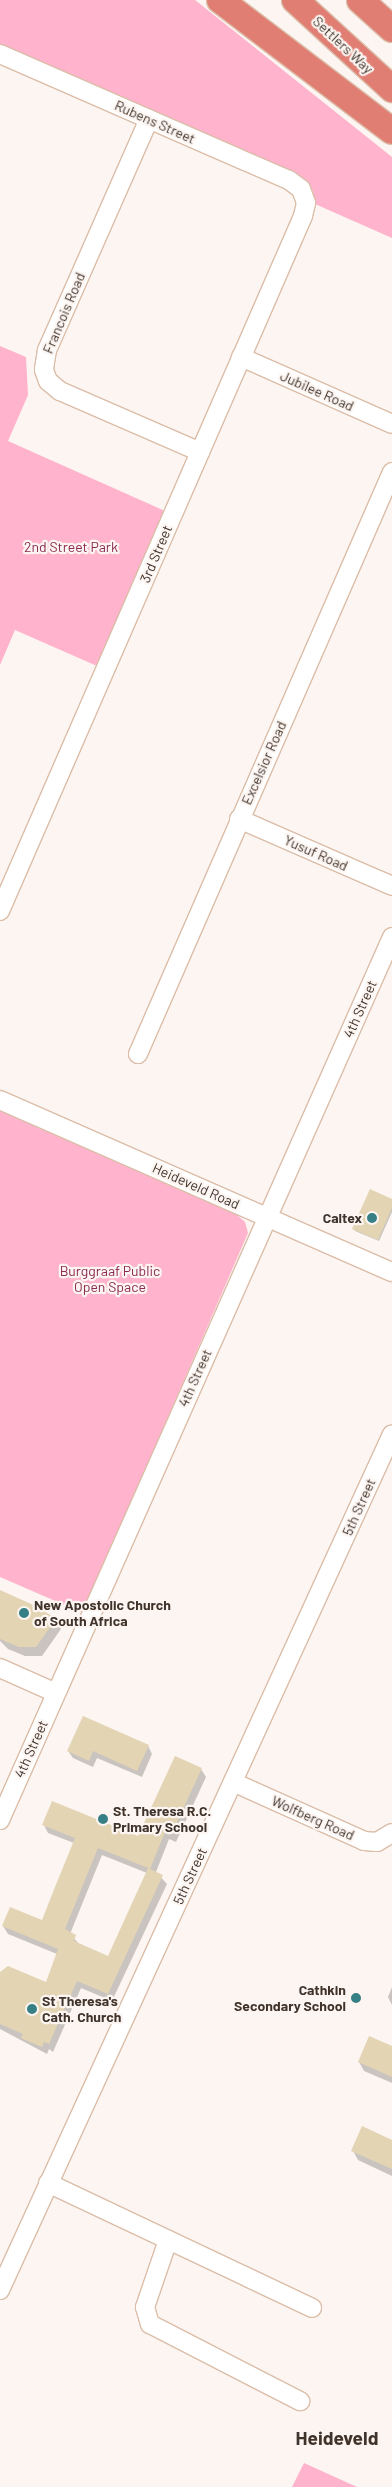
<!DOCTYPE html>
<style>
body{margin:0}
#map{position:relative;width:392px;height:2487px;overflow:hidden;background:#fcf5f1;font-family:Barlow,sans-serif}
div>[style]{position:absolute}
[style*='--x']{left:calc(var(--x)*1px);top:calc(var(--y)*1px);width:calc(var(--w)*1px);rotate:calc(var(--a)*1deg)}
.green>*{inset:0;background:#ffb3cc}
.shadow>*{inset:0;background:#0003}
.building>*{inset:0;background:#e3d4b4}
.roads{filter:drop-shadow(1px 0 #dbbda8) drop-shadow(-1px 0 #dbbda8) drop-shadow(0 1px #dbbda8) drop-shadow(0 -1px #dbbda8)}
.minor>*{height:18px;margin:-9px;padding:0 9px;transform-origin:9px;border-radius:9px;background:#fff}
.highway>*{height:26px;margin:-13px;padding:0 13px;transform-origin:13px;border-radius:13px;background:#e07e74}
.dots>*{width:14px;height:14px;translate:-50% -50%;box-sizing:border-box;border:2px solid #fcf5f1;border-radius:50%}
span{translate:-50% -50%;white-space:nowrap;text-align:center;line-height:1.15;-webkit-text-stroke:4.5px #fcf5f1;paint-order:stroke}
.street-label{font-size:14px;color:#40332b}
.park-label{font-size:14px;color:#8b2a53}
.poi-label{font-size:14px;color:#40332b;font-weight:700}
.right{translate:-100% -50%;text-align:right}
.left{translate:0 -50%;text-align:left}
.district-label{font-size:19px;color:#40332b;font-weight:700}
</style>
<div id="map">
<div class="green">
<i style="clip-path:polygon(0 0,195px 0,392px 157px,392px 238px,315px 204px,313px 191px,301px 178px,0 45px)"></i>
<i style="clip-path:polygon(0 346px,26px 357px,28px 395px,8px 441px,165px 511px,97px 666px,15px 630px,0 665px)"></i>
<i style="clip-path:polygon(0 1111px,237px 1215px,245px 1222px,248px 1233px,83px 1613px,0 1577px)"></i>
<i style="clip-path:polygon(304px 2463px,357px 2487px,292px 2487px)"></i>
</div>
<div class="shadow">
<i style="clip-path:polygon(392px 1200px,392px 1212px,379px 1241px,355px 1231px,354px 1229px)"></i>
<i style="clip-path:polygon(0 1592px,39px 1609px,55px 1620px,61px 1629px,42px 1656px,25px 1656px,8px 1649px,0 1641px)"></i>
<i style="clip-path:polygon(148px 1746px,152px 1754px,142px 1777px,97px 1758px,93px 1767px,73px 1758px,68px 1751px)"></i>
<i style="clip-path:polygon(evenodd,201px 1769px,206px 1777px,176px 1842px,169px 1839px,156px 1872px,167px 1884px,112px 2001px,81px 1988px,53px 2052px,49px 2049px,47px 2054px,0 2029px,0 1973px,47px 1984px,57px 1954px,8px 1934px,3px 1926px,43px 1921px,74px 1843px,48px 1833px,44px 1825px,138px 1838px,201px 1769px,102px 1855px,147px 1873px,109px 1958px,80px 1945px,70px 1934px,102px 1855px)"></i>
<i style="clip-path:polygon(392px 1987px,392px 2005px,388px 1997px)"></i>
<i style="clip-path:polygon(392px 2048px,392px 2083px,364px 2071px,359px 2062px)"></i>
<i style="clip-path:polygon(392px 2141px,392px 2176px,358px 2160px,353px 2151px)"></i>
</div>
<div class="building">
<i style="clip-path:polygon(370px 1189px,392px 1199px,392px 1208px,378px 1240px,352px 1229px)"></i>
<i style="clip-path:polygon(0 1590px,40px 1608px,56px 1619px,36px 1647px,19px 1647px,0 1639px)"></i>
<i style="clip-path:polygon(83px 1716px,149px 1745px,137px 1771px,93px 1751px,89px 1761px,67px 1751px)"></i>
<i style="clip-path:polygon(evenodd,175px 1756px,202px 1768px,171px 1835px,165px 1832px,150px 1869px,163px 1875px,108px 1994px,77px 1981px,49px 2044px,44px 2042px,42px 2047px,21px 2038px,23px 2034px,0 2024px,0 1972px,8px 1966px,46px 1982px,58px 1949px,2px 1926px,10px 1907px,42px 1920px,55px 1887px,75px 1838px,42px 1825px,52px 1801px,138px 1836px,175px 1756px,98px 1848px,148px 1868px,108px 1956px,74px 1941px,76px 1935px,65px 1929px,98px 1848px)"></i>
<i style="clip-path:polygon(369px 2036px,392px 2046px,392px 2077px,358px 2062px)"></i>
<i style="clip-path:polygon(362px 2126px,392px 2140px,392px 2169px,351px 2151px)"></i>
</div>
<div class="roads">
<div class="minor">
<i style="--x:0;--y:54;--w:315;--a:23.6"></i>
<i style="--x:289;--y:180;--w:15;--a:37"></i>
<i style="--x:301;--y:189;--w:15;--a:70"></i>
<i style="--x:306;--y:203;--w:13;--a:103"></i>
<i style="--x:303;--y:216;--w:758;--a:113.56"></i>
<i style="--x:149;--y:119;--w:253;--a:113.8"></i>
<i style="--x:47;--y:350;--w:20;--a:99"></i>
<i style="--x:44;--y:370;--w:12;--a:70"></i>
<i style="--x:48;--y:381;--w:16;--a:40"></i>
<i style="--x:60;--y:391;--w:153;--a:23.5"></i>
<i style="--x:241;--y:357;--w:165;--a:23.9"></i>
<i style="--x:239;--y:819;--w:167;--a:23.6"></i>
<i style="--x:138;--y:1054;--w:635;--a:-66.42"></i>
<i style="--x:0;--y:1100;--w:428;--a:23.7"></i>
<i style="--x:0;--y:1668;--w:61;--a:24.1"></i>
<i style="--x:233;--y:1782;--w:144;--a:24.2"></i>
<i style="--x:364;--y:1841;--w:13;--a:4"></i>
<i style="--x:377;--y:1842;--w:17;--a:-31"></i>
<i style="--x:0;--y:1820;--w:966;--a:-66.06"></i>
<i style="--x:48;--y:2183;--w:292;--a:25.3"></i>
<i style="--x:168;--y:2240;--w:71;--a:108.9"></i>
<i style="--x:145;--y:2307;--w:18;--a:74"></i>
<i style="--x:150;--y:2324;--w:169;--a:27.2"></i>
<i style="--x:0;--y:2290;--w:941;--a:-65.39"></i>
</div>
<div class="highway">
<i style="--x:220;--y:0;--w:216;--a:37.3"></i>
<i style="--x:295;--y:0;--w:132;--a:42.5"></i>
<i style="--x:360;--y:0;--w:43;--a:42.2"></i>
</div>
</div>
<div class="dots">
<i style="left:372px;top:1218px;background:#367f84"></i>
<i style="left:24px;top:1613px;background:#367f84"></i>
<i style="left:103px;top:1819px;background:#367f84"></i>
<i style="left:356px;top:1998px;background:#367f84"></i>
<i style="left:32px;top:2009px;background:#367f84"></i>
</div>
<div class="street-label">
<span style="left:343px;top:45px;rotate:43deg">Settlers Way</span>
<span style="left:155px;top:122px;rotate:24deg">Rubens Street</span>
<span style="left:64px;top:313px;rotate:-67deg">Francois Road</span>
<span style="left:317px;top:391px;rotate:24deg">Jubilee Road</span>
<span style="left:156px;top:554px;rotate:-67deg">3rd Street</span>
<span style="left:264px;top:763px;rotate:-66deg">Excelsior Road</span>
<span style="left:316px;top:853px;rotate:24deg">Yusuf Road</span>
<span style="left:360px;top:1009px;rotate:-66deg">4th Street</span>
<span style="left:196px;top:1186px;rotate:24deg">Heideveld Road</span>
<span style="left:195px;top:1378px;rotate:-66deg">4th Street</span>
<span style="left:359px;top:1507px;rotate:-66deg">5th Street</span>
<span style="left:31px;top:1749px;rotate:-66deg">4th Street</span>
<span style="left:313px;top:1818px;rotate:24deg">Wolfberg Road</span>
<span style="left:190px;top:1876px;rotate:-65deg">5th Street</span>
</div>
<div class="park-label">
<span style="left:71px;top:547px">2nd Street Park</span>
<span style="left:110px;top:1279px">Burggraaf Public<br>Open Space</span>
</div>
<div class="poi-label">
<span class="right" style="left:362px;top:1218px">Caltex</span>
<span class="left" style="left:34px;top:1613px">New Apostolic Church<br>of South Africa</span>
<span class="left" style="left:113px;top:1819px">St. Theresa R.C.<br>Primary School</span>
<span class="right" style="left:346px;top:1998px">Cathkin<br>Secondary School</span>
<span class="left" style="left:42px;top:2009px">St Theresa's<br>Cath. Church</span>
</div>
<div class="district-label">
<span style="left:337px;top:2438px">Heideveld</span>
</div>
</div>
